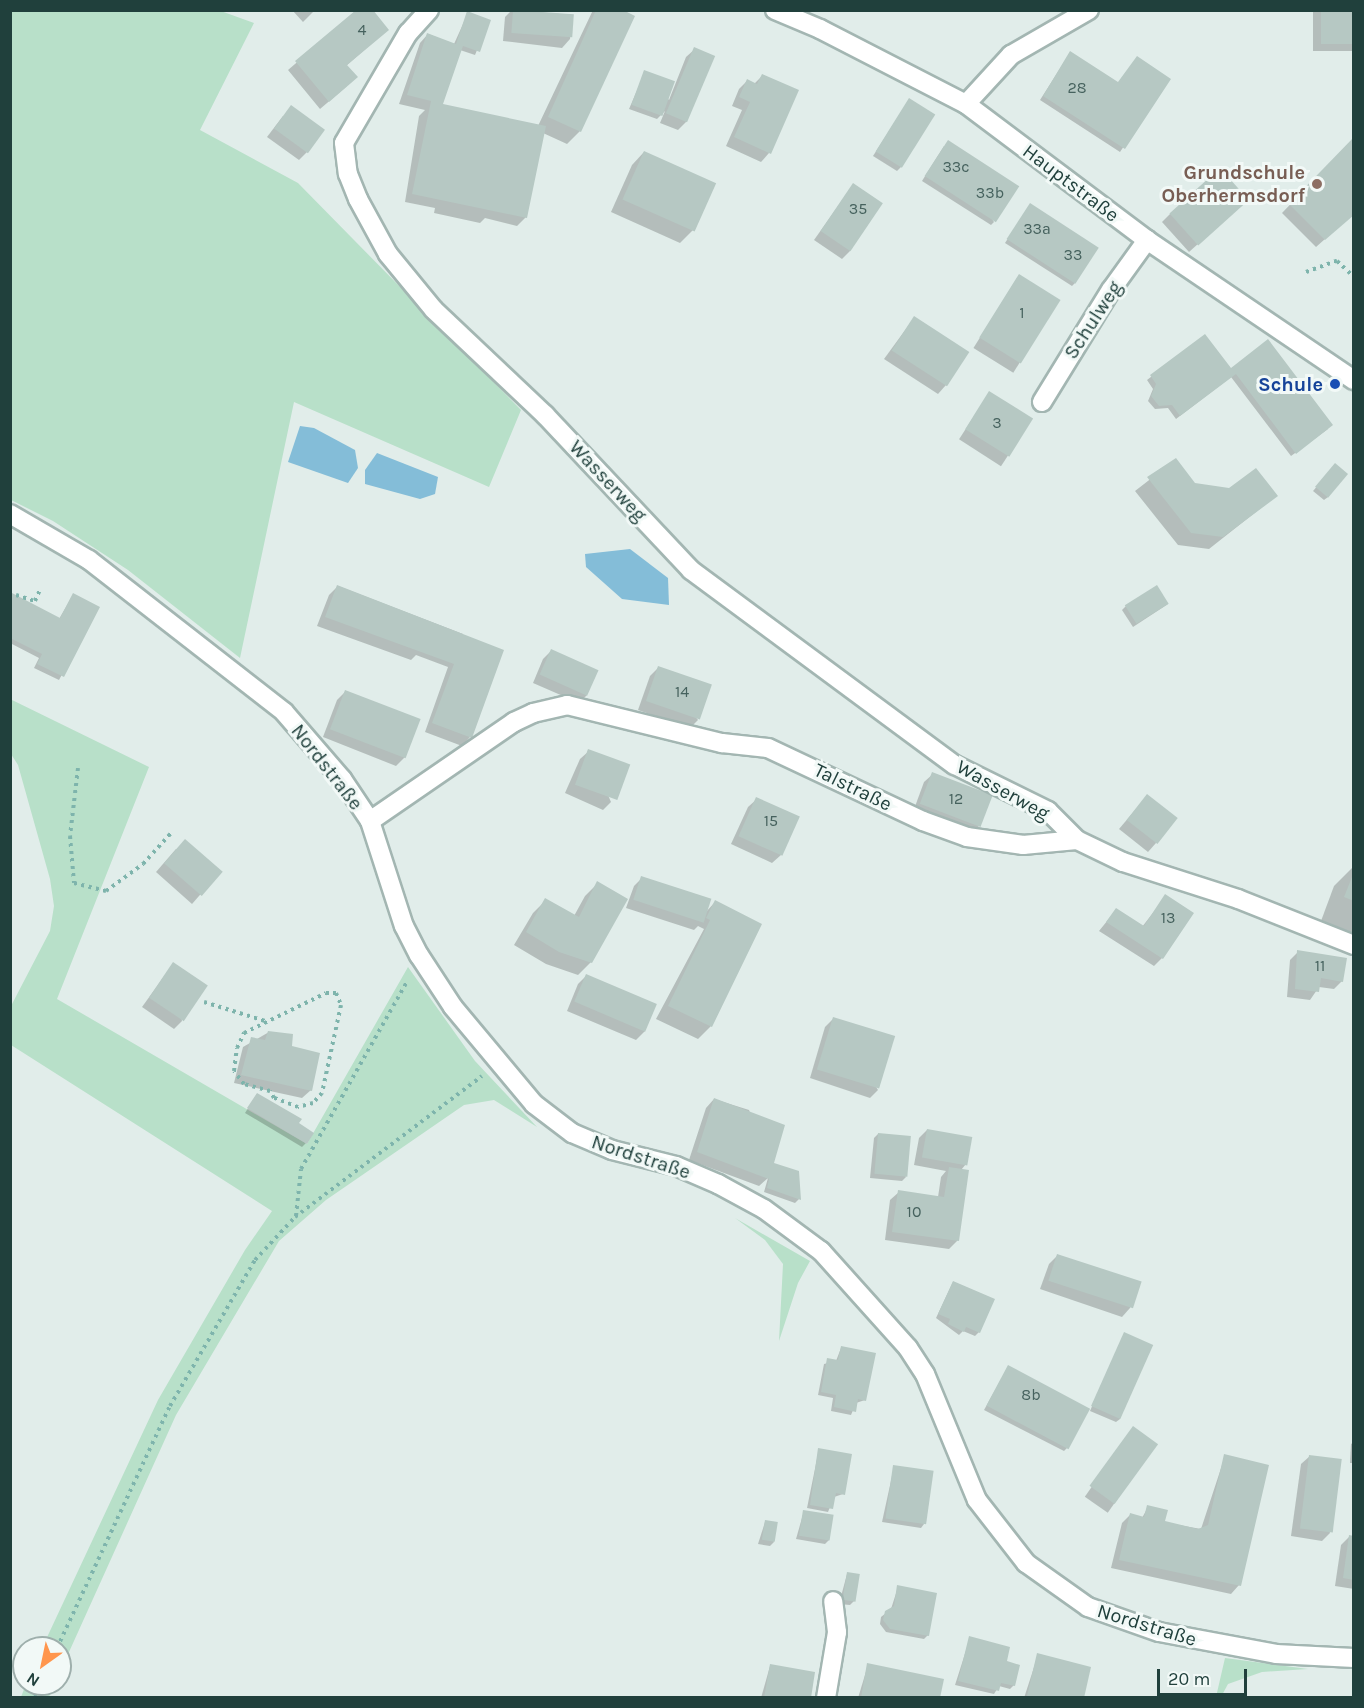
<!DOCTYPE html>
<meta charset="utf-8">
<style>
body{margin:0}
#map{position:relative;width:1364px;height:1708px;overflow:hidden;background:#e1edea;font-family:Karla,sans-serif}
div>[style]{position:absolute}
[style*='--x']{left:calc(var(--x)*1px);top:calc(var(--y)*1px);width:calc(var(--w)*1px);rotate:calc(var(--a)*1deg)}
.green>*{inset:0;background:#b8e0c9}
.water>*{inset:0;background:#84bdd8}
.shadow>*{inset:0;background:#0003;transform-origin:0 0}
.building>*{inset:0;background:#b6c8c3;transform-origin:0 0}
.path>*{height:4px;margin-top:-2px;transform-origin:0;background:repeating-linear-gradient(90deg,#7eb4ac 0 3px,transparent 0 7.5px)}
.roads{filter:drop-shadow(2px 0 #a3b6b2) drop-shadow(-2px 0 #a3b6b2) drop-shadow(0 2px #a3b6b2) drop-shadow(0 -2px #a3b6b2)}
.minor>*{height:18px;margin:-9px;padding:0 9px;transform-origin:9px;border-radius:9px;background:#fff}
.dots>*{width:16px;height:16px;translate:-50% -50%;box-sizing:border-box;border:3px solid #f2f9f7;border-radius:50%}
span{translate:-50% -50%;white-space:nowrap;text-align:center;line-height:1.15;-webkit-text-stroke:6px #f2f9f7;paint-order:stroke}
.number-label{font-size:16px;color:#46625e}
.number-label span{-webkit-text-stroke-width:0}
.education-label{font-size:20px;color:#785e54;font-weight:700}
.right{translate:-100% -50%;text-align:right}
.street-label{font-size:20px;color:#20403c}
.transit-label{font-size:20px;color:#164399;font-weight:700}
.frame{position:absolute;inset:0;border:12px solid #20403c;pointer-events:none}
.north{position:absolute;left:12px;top:1636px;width:60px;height:60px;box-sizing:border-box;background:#f2f9f7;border:2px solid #9eafac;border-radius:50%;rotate:213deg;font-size:16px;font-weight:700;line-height:24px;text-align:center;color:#20403c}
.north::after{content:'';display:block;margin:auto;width:21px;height:27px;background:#ff964d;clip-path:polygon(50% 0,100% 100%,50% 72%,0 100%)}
.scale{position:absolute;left:1157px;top:1669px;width:90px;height:27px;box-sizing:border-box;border:3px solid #20403c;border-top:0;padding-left:8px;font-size:18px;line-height:21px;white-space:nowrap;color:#20403c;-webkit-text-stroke:4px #f2f9f7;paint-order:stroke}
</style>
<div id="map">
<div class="green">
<i style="clip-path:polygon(218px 10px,254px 23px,200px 130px,298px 183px,521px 410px,489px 487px,294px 402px,240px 658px,128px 570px,53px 521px,11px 500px,10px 11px)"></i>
<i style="clip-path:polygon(10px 699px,149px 767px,57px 999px,307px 1144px,408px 967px,475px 1061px,537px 1127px,494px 1100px,464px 1105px,326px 1200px,279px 1241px,176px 1415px,60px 1672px,60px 1648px,42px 1648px,158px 1400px,245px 1250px,272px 1211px,11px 1045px,11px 1006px,50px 931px,54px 906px,50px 879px,18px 765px,11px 754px)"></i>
<i style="clip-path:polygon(735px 1218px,810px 1261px,798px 1283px,779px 1341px,783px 1264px,765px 1240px)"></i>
<i style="clip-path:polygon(1225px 1658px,1308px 1669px,1262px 1672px,1228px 1684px,1221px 1697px,1216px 1697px)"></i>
<i style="clip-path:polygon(26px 1684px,55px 1684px,49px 1697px,21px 1697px)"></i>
</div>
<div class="water">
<i style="clip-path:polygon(300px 426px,314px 428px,355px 450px,358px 468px,348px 483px,288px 462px)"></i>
<i style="clip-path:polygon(377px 453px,438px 477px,435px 494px,420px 499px,365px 484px,365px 470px)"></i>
<i style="clip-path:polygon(630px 549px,668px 578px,669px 605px,622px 599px,586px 567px,585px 554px)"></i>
</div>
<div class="shadow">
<i style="clip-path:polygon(292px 10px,315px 10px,303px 22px)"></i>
<i style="clip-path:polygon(358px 10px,387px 30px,346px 66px,347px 86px,320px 109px,288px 70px)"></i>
<i style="clip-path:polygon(512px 10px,573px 15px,570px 39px,562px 48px,503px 41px,505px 17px)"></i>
<i style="clip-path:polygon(593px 10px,619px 10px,633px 17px,580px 131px,567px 144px,543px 133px,526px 217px,517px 226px,485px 218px,480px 223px,434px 213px,435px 208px,405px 202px,419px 116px,425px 110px,399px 104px,420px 43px,428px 34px,454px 44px,468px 13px,489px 21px,475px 55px,460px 50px,441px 105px,538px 126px)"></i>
<i style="left:1313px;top:10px;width:41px;height:41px"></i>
<i style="clip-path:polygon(695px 49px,686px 122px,678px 130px,660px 123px,665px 111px,657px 119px,629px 109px,645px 72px,669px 100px,686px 57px)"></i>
<i style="clip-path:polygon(1070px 53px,1118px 84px,1169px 79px,1120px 152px,1040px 100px)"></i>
<i style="clip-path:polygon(763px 75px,797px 91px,769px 153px,761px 162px,726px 146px,742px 110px,732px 106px,739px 89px,747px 81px,754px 84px)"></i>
<i style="clip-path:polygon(909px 100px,901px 167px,897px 171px,873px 156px)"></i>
<i style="clip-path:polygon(283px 116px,307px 152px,299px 160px,267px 137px)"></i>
<i style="clip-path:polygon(1354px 138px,1354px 219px,1351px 216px,1316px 247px,1282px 213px)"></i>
<i style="clip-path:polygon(944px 146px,994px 222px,991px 225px,922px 181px)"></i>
<i style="clip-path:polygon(644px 152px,693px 230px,680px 243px,611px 212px,632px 165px)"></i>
<i style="clip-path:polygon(853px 185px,850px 251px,842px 259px,814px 240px)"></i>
<i style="clip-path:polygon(1238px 208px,1189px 252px,1162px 222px,1170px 214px)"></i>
<i style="clip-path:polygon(1027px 209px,1075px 283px,1072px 286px,1005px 243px)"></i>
<i style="left:1019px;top:275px;width:47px;height:86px;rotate:32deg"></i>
<i style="clip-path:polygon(914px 318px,946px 385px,938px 394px,884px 359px)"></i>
<i style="clip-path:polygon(1204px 336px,1230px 370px,1328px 429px,1291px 456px,1231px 377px,1176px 419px,1168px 408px,1155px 409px,1148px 401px,1153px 389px,1147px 380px)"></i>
<i style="left:989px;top:393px;width:50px;height:55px;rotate:33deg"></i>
<i style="clip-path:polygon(1175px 460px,1194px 484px,1276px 496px,1209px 549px,1178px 545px,1135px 491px)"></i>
<i style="clip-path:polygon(1332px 469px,1328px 497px,1324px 500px,1313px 491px)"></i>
<i style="clip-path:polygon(338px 586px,463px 634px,460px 641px,502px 651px,470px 737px,462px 746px,425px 732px,448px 667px,416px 655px,411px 660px,317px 626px,329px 595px)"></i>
<i style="clip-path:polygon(12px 595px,59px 619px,73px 595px,98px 608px,59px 680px,34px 668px,39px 658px,10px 643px)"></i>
<i style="clip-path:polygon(1168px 604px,1133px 627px,1122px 610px,1126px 606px)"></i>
<i style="clip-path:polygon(551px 651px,587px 695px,579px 703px,533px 683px,543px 659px)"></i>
<i style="clip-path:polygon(659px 667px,698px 720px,690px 728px,638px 710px,650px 676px)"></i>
<i style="clip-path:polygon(345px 692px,405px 757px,396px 766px,323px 737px,337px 700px)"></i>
<i style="clip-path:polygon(589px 751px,611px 802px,603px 810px,565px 793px,580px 759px)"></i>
<i style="clip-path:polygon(933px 774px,980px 825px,971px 834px,913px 812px,924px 782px)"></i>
<i style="clip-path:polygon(1147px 796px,1156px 843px,1148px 852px,1119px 829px)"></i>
<i style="clip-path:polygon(757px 799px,781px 855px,772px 863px,731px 844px,748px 807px)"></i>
<i style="clip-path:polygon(176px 849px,220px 872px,192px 904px,156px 872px)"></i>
<i style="clip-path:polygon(1354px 866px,1354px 933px,1321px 921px,1334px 886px)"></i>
<i style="clip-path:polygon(642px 878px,706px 912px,715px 902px,711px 1026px,698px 1039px,656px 1019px,704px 929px,698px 926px,694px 930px,626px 908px,634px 886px)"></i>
<i style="clip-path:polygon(598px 883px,591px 962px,578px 975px,546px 964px,514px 945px,533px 913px,546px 900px,574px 916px,585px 896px)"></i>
<i style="clip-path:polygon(1166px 896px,1162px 958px,1154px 966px,1099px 931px,1116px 910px,1142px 927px)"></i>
<i style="clip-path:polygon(1298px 952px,1342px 981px,1334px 989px,1319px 987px,1310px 1000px,1287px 997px,1290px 960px)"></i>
<i style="clip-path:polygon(173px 964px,182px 1021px,174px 1029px,142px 1007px)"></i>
<i style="clip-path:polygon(586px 976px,645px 1031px,636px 1040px,567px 1011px,578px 984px)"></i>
<i style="clip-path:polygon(834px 1018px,878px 1090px,870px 1098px,810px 1078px,825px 1027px)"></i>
<i style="clip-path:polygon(269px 1032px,311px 1090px,302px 1098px,234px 1083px,243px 1047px)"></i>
<i style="clip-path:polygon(257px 1094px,306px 1143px,302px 1147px,245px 1113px)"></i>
<i style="clip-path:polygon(714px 1099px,749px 1110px,771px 1169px,798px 1173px,799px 1199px,795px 1203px,764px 1192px,768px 1178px,759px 1186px,689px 1160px,706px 1108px)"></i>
<i style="clip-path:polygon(927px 1130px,966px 1164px,961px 1170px,958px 1240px,949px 1249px,885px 1240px,890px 1200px,899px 1192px,938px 1197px,941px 1177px,946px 1171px,914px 1165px,919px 1138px)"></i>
<i style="clip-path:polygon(878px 1134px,906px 1177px,902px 1181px,870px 1178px,874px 1138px)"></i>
<i style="clip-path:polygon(1057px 1256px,1139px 1283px,1130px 1308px,1122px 1317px,1040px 1289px,1049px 1264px)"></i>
<i style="clip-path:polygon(953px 1282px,979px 1332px,975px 1336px,963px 1331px,959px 1335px,936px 1318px)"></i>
<i style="clip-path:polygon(1124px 1334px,1120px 1419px,1116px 1422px,1090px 1411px)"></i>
<i style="clip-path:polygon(841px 1348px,865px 1400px,856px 1403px,851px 1415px,831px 1411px,833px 1398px,818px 1395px,824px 1364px,836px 1361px)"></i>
<i style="clip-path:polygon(1008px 1367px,1068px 1447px,1064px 1451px,984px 1410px)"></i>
<i style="left:1133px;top:1428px;width:28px;height:84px;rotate:35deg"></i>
<i style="clip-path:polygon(1354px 1442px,1354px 1463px,1350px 1463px,1351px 1444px)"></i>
<i style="clip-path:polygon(819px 1449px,843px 1494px,834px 1497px,828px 1512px,807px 1508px)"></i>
<i style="clip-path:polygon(1225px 1456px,1239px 1585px,1231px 1594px,1111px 1568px,1122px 1523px,1130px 1515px,1142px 1518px,1148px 1507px,1162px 1522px,1201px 1529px)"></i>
<i style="clip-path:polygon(1310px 1456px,1330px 1533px,1322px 1541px,1291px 1536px,1301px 1464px)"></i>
<i style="clip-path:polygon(894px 1467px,924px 1524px,921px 1528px,882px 1522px)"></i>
<i style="clip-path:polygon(804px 1511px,829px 1540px,825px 1544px,796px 1539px)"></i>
<i style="clip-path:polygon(765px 1522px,774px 1542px,770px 1546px,758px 1544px)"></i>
<i style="clip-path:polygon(1349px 1537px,1354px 1537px,1354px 1589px,1335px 1586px,1341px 1545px)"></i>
<i style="clip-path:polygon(847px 1574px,854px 1601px,850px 1605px,839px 1604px)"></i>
<i style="clip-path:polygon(898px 1587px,928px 1635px,924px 1639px,886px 1632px,880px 1624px,881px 1617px,891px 1609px)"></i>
<i style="clip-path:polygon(970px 1638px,1014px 1685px,1010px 1689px,999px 1686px,994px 1694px,955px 1685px)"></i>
<i style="clip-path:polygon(1038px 1655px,1082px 1698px,1024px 1698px)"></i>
<i style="clip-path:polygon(868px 1665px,939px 1698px,858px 1698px)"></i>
<i style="clip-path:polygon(770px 1666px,809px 1698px,761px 1698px)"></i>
</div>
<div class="building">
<i style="clip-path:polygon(356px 10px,373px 10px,389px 30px,347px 65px,358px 77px,329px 102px,295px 61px)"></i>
<i style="left:513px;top:10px;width:61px;height:23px;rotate:4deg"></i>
<i style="clip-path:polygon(596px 10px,623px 10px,635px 16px,581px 132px,548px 117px)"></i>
<i style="left:1321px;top:10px;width:33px;height:34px"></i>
<i style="clip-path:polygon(467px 11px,491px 20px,480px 52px,463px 46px,443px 104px,546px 126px,527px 218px,412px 194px,431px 101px,407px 95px,427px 33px,456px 44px)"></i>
<i style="left:694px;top:47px;width:23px;height:72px;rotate:23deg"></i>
<i style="clip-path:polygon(1070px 51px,1118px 82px,1137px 56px,1171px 79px,1125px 149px,1043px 96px)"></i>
<i style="left:644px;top:70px;width:33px;height:37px;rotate:20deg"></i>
<i style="clip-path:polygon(762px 74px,799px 90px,771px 154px,734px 137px,750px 102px,739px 97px,747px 79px,757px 84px)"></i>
<i style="left:909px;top:98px;width:31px;height:63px;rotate:32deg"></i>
<i style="left:291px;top:105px;width:42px;height:29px;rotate:36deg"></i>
<i style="clip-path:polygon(1354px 137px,1354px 215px,1325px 240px,1289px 204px)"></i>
<i style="left:948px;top:140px;width:85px;height:43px;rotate:33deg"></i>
<i style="left:644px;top:151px;width:79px;height:53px;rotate:24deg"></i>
<i style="left:1220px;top:168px;width:43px;height:68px;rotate:48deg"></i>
<i style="left:853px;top:183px;width:36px;height:58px;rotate:34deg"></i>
<i style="left:1030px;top:203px;width:82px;height:43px;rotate:33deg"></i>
<i style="left:1019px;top:274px;width:49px;height:75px;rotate:32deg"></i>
<i style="left:914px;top:316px;width:66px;height:41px;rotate:33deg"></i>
<i style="clip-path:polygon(1205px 334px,1231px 368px,1268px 339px,1333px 425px,1296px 454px,1236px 374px,1180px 416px,1172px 405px,1159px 406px,1151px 396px,1156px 384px,1150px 375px)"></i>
<i style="left:989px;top:391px;width:52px;height:45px;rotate:32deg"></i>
<i style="clip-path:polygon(1176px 458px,1195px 483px,1229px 488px,1256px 468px,1278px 496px,1223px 537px,1191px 533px,1147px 477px)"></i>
<i style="left:1335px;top:463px;width:17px;height:31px;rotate:40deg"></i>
<i style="clip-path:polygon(337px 585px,504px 650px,472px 738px,432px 723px,454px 664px,325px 617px)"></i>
<i style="left:1157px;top:585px;width:22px;height:38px;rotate:58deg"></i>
<i style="clip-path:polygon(12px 593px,60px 618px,73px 593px,100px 607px,64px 677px,37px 664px,42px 654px,10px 638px)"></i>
<i style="left:551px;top:649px;width:52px;height:28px;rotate:24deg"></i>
<i style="left:658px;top:666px;width:57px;height:37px;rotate:19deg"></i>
<i style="left:345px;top:690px;width:81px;height:42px;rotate:21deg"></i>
<i style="left:588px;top:749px;width:45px;height:38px;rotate:20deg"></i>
<i style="left:932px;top:772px;width:65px;height:34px;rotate:21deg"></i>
<i style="left:1147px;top:794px;width:39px;height:33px;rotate:38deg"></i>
<i style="left:756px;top:797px;width:48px;height:43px;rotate:24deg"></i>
<i style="left:185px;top:839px;width:50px;height:32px;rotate:41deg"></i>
<i style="clip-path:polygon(1354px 872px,1354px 901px,1344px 897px)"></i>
<i style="left:641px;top:876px;width:74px;height:25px;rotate:18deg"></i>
<i style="clip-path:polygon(597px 881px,628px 899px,592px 963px,559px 952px,526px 932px,545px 898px,579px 917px)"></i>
<i style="clip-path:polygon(1165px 894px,1194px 913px,1163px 959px,1106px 922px,1116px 908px,1144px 926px)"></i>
<i style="clip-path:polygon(715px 900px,762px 924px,712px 1027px,668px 1006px,710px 920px,706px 918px)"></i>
<i style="clip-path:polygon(1297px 950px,1347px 958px,1343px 982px,1321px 978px,1319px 992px,1295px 989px)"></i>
<i style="left:173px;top:962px;width:42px;height:43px;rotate:34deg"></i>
<i style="left:586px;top:974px;width:77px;height:30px;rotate:23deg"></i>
<i style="left:833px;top:1017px;width:65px;height:55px;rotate:17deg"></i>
<i style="clip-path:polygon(268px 1031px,293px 1034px,292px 1046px,320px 1053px,312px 1091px,241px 1075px,251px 1037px,265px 1040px)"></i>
<i style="clip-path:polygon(257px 1093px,302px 1119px,299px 1123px,314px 1133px,307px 1144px,247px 1108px)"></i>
<i style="clip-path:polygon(714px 1098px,785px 1125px,774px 1163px,799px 1171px,801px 1200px,767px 1188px,769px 1179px,697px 1152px)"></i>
<i style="left:927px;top:1129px;width:46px;height:29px;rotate:10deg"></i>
<i style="left:878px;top:1133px;width:33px;height:41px;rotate:5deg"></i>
<i style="clip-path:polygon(949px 1167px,969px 1170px,959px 1241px,892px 1232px,898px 1190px,944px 1197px)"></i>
<i style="left:1057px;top:1254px;width:89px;height:28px;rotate:18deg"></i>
<i style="clip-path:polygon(953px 1281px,995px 1299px,980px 1333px,966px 1327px,964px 1332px,948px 1324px,950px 1319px,938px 1314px)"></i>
<i style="left:1124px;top:1332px;width:32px;height:81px;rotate:24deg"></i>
<i style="clip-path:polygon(841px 1346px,876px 1353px,866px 1401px,858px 1399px,856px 1412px,834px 1407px,836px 1395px,821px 1392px,827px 1358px,838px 1360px)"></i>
<i style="left:1008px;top:1365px;width:93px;height:46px;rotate:28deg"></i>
<i style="left:1133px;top:1426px;width:31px;height:74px;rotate:36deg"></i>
<i style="clip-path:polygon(818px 1448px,852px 1454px,845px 1495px,836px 1493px,833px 1509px,810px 1505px)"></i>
<i style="clip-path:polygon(1224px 1454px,1269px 1465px,1241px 1586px,1119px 1560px,1130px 1513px,1144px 1517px,1147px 1505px,1168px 1510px,1165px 1521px,1198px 1529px,1208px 1525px)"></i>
<i style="left:1309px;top:1455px;width:33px;height:74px;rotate:7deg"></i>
<i style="left:893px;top:1465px;width:41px;height:54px;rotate:8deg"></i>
<i style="left:803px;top:1510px;width:31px;height:26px;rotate:9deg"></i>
<i style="left:765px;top:1520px;width:13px;height:20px;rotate:9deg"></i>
<i style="clip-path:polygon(1349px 1535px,1354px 1536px,1354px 1580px,1343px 1578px)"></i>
<i style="left:847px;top:1572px;width:13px;height:28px;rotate:9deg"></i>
<i style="clip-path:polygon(897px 1585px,937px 1593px,929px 1636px,890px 1629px,883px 1620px,885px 1611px,894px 1606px)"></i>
<i style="clip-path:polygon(969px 1636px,1010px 1647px,1007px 1661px,1020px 1665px,1015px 1686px,1001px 1683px,999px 1691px,958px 1681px)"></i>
<i style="clip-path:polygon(1037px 1653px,1091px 1667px,1084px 1698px,1027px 1696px)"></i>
<i style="clip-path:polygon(867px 1663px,944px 1679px,940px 1698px,861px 1698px)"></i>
<i style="clip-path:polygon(770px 1664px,815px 1672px,811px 1698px,764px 1698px)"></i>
</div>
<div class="path">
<i style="--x:1306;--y:272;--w:33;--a:-20"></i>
<i style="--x:1337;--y:261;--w:23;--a:43"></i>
<i style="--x:16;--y:595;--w:20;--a:18"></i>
<i style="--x:35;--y:601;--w:12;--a:-66"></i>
<i style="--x:78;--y:768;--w:68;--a:96.7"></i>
<i style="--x:70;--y:836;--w:47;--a:85.1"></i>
<i style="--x:74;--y:883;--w:33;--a:14"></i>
<i style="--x:106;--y:891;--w:46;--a:-36.1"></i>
<i style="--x:143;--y:864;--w:43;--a:-47.8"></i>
<i style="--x:326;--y:993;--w:10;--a:0"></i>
<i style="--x:336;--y:993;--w:13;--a:67"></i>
<i style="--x:341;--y:1005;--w:90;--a:102.2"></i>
<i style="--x:322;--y:1093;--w:13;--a:132"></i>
<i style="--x:313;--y:1103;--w:16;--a:165"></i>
<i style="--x:298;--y:1107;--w:26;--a:-159"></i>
<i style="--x:274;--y:1098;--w:8;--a:-120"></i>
<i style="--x:270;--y:1091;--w:27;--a:-165"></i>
<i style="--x:244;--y:1084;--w:16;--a:-128"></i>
<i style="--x:234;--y:1071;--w:23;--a:-83"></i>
<i style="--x:237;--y:1048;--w:17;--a:-65"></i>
<i style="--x:244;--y:1033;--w:91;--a:-26"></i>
<i style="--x:204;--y:1002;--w:64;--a:17.3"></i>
<i style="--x:296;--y:1216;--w:47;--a:-83.9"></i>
<i style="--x:301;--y:1169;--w:215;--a:-60.5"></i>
<i style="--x:57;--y:1648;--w:267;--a:-65"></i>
<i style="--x:170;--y:1406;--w:169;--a:-59.8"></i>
<i style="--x:255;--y:1260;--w:59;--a:-47.1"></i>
<i style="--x:295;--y:1217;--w:234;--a:-37"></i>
<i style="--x:35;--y:1698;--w:15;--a:-70"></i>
</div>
<div class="roads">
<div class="minor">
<i style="--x:429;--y:10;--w:31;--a:132"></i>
<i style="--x:408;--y:33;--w:127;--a:120.2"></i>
<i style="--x:344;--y:143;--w:31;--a:83"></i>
<i style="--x:348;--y:174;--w:27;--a:68"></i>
<i style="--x:358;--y:199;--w:63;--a:61.4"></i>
<i style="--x:388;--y:254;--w:72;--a:50.6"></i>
<i style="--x:434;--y:310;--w:153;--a:43.4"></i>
<i style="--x:545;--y:415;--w:213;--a:46.7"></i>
<i style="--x:691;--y:570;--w:328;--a:36.5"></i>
<i style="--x:955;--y:765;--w:104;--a:26.3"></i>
<i style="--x:1048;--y:811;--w:41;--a:45"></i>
<i style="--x:775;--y:10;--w:49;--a:22.9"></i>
<i style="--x:820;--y:29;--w:164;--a:27.2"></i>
<i style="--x:966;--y:104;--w:226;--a:36.9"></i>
<i style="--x:1147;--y:240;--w:250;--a:34.1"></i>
<i style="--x:966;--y:104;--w:67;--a:-47.4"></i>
<i style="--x:1011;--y:55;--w:90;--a:-30"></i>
<i style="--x:1042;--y:402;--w:132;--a:-58.4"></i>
<i style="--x:1111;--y:290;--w:62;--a:-54.2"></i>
<i style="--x:10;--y:514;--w:91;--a:30.2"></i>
<i style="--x:89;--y:560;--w:247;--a:37.9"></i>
<i style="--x:284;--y:712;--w:89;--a:49.1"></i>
<i style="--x:342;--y:779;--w:50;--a:56.3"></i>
<i style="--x:370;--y:821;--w:110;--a:72.1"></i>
<i style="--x:404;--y:926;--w:33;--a:63"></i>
<i style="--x:419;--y:955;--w:62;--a:56.8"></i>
<i style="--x:453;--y:1007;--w:126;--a:50.1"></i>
<i style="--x:534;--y:1104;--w:48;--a:37.3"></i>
<i style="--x:572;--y:1133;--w:43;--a:23"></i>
<i style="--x:612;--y:1150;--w:66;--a:14"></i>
<i style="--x:676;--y:1166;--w:46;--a:23.2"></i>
<i style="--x:718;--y:1184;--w:52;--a:28.5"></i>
<i style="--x:764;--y:1209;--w:71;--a:36.4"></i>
<i style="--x:821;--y:1251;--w:130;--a:48.1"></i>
<i style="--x:908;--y:1348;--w:31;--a:57"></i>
<i style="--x:925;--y:1374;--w:136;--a:67.6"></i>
<i style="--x:977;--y:1500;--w:80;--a:52.1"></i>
<i style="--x:1026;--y:1563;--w:76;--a:35.4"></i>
<i style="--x:1088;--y:1607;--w:75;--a:19.4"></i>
<i style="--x:1159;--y:1632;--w:119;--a:10.6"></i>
<i style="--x:1276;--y:1654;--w:78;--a:2.9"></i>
<i style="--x:370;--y:821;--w:175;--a:-34.5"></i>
<i style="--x:514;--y:722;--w:21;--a:-25"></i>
<i style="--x:533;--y:713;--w:35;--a:-13"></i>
<i style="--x:567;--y:705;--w:160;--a:13.8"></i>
<i style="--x:722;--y:743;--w:46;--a:6.2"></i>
<i style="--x:768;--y:748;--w:171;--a:25.2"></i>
<i style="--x:923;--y:821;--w:47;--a:20"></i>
<i style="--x:967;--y:837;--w:57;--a:8.1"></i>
<i style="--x:1023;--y:845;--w:54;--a:-5.3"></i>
<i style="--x:1077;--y:840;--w:51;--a:25.6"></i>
<i style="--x:1123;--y:862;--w:121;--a:17.8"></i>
<i style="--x:1238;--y:899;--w:125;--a:21.6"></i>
<i style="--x:826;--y:1698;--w:67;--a:-80.5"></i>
<i style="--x:837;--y:1632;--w:31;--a:-97"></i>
</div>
</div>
<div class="dots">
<i style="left:1317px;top:184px;background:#8d6e63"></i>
<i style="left:1335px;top:384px;background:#1a4fb4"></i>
</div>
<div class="number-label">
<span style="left:362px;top:30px">4</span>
<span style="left:1077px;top:88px">28</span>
<span style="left:956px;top:167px">33c</span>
<span style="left:990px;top:193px">33b</span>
<span style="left:858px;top:209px">35</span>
<span style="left:1037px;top:229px">33a</span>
<span style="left:1073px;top:255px">33</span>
<span style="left:1022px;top:313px">1</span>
<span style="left:997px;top:423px">3</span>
<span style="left:682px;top:692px">14</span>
<span style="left:956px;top:799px">12</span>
<span style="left:771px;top:821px">15</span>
<span style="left:1168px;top:918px">13</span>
<span style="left:1320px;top:966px">11</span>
<span style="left:914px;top:1212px">10</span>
<span style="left:1031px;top:1395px">8b</span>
</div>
<div class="education-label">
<span class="right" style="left:1305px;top:184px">Grundschule<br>Oberhermsdorf</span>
</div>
<div class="street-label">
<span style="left:1071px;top:183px;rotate:37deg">Hauptstraße</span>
<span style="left:1093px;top:320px;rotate:-57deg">Schulweg</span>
<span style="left:608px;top:481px;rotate:47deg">Wasserweg</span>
<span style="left:327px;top:767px;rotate:52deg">Nordstraße</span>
<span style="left:853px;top:787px;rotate:26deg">Talstraße</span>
<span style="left:1003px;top:790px;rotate:29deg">Wasserweg</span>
<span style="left:641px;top:1157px;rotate:18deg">Nordstraße</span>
<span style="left:1147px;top:1625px;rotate:17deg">Nordstraße</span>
</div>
<div class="transit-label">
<span class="right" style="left:1323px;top:384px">Schule</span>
</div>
<div class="frame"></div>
<div class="north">N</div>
<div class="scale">20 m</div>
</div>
